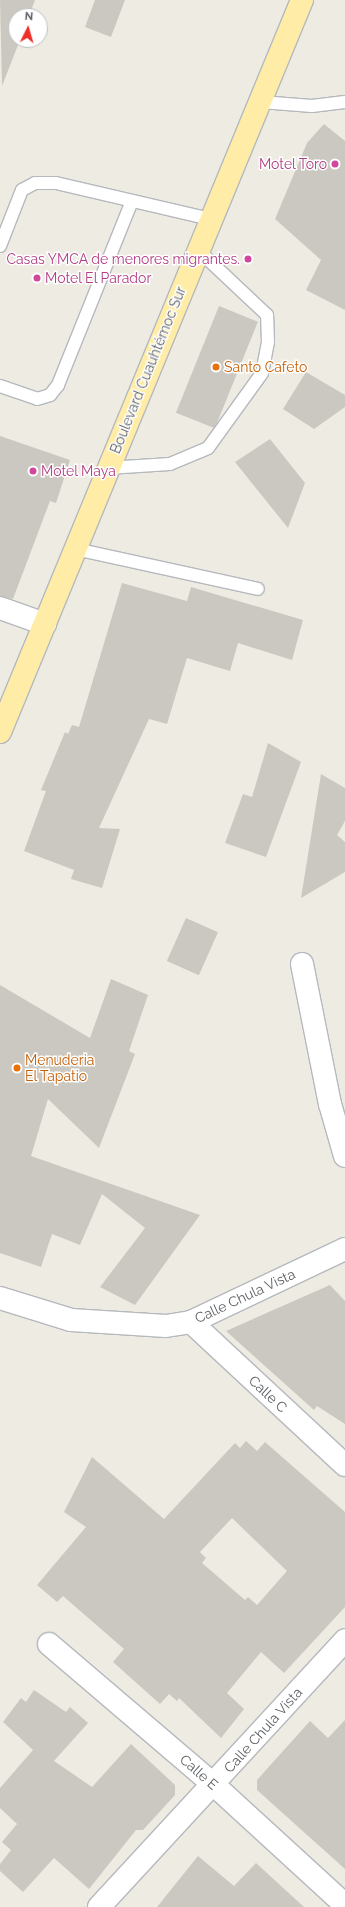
<!DOCTYPE html>
<meta charset="utf-8">
<style>
body{margin:0}
#map{position:relative;width:345px;height:1907px;overflow:hidden;background:#eeebe3;font-family:Raleway,sans-serif}
div>[style]{position:absolute}
[style*='--x']{left:calc(var(--x)*1px);top:calc(var(--y)*1px);width:calc(var(--w)*1px);rotate:calc(var(--a)*1deg)}
.building>*{inset:0;background:#cbc8c2;transform-origin:0 0}
.roads{filter:drop-shadow(1px 0 #b5b9bd) drop-shadow(-1px 0 #b5b9bd) drop-shadow(0 1px #b5b9bd) drop-shadow(0 -1px #b5b9bd)}
.service>*{height:12px;margin:-6px;padding:0 6px;transform-origin:6px;border-radius:6px;background:#fff}
.minor>*{height:22px;margin:-11px;padding:0 11px;transform-origin:11px;border-radius:11px;background:#fff}
.primary>*{height:22px;margin:-11px;padding:0 11px;transform-origin:11px;border-radius:11px;background:#ffeda7}
.dots>*{width:11px;height:11px;translate:-50% -50%;box-sizing:border-box;border:2px solid #fff;border-radius:50%}
span{translate:-50% -50%;white-space:nowrap;text-align:center;line-height:1.15;-webkit-text-stroke:3px #fff;paint-order:stroke}
.hotel-label{font-size:14px;color:#b23c85}
.right{translate:-100% -50%;text-align:right}
.left{translate:0 -50%;text-align:left}
.food-label{font-size:14px;color:#c56008}
.street-label{font-size:14px;color:#5b5f64}
.north{position:absolute;left:8px;top:8px;width:40px;height:40px;box-sizing:border-box;background:#fff;border:1px solid #bdbfc1;border-radius:50%;rotate:5deg;font-size:11px;font-weight:700;line-height:16px;text-align:center;color:#5b5f64}
.north::after{content:'';display:block;margin:auto;width:14px;height:18px;background:#ee3029;clip-path:polygon(50% 0,100% 100%,50% 72%,0 100%)}
</style>
<div id="map">
<div class="building">
<i style="clip-path:polygon(0 0,35px 0,29px 16px,16px 16px,16px 40px,20px 40px,2px 86px)"></i>
<i style="clip-path:polygon(95px 0,125px 0,111px 37px,85px 27px)"></i>
<i style="clip-path:polygon(324px 124px,345px 141px,345px 310px,306px 290px,321px 260px,275px 219px,307px 143px)"></i>
<i style="left:219px;top:306px;width:42px;height:115px;rotate:22deg"></i>
<i style="clip-path:polygon(306px 372px,345px 395px,345px 407px,314px 429px,283px 409px)"></i>
<i style="clip-path:polygon(0 436px,70px 460px,56px 503px,50px 501px,13px 599px,0 596px)"></i>
<i style="clip-path:polygon(270px 439px,305px 483px,288px 528px,235px 462px)"></i>
<i style="clip-path:polygon(122px 583px,187px 601px,191px 587px,303px 620px,292px 660px,238px 643px,230px 671px,187px 658px,167px 724px,149px 719px,99px 828px,120px 829px,102px 888px,71px 879px,74px 870px,24px 851px,46px 791px,41px 790px,65px 732px,68px 734px,72px 725px,79px 727px)"></i>
<i style="clip-path:polygon(268px 743px,301px 762px,266px 857px,225px 843px,243px 794px,252px 797px)"></i>
<i style="clip-path:polygon(321px 774px,345px 788px,345px 821px,337px 835px,345px 842px,345px 872px,301px 898px)"></i>
<i style="left:186px;top:918px;width:35px;height:47px;rotate:24deg"></i>
<i style="clip-path:polygon(111px 979px,148px 995px,129px 1051px,135px 1054px,99px 1148px,48px 1099px,31px 1156px,200px 1215px,135px 1305px,100px 1287px,145px 1228px,102px 1194px,80px 1245px,52px 1234px,41px 1267px,0 1253px,0 985px,90px 1038px)"></i>
<i style="clip-path:polygon(330px 1285px,345px 1301px,345px 1424px,317px 1406px,314px 1410px,226px 1331px)"></i>
<i style="clip-path:polygon(evenodd,246px 1441px,257px 1451px,265px 1442px,345px 1512px,345px 1607px,284px 1673px,261px 1652px,227px 1693px,244px 1709px,221px 1738px,179px 1698px,177px 1701px,169px 1694px,160px 1704px,113px 1662px,124px 1649px,63px 1596px,57px 1602px,37px 1585px,86px 1527px,64px 1512px,92px 1457px,164px 1519px,235px 1443px,240px 1448px,246px 1441px,232px 1518px,287px 1571px,257px 1605px,248px 1597px,245px 1600px,202px 1563px,206px 1558px,200px 1552px,232px 1518px)"></i>
<i style="clip-path:polygon(34px 1690px,66px 1712px,70px 1707px,88px 1723px,54px 1761px,92px 1787px,131px 1744px,175px 1785px,175px 1795px,143px 1830px,136px 1830px,89px 1889px,54px 1858px,23px 1892px,0 1871px,0 1864px,11px 1850px,2px 1842px,17px 1824px,0 1808px,0 1788px,33px 1750px,3px 1722px,21px 1698px,26px 1702px)"></i>
<i style="clip-path:polygon(345px 1720px,345px 1869px,257px 1790px,257px 1780px,310px 1721px,328px 1738px)"></i>
<i style="clip-path:polygon(198px 1856px,234px 1886px,256px 1863px,304px 1907px,157px 1907px)"></i>
</div>
<div class="roads">
<div class="service">
<i style="--x:261;--y:102;--w:51;--a:4.5"></i>
<i style="--x:312;--y:106;--w:33;--a:-7"></i>
<i style="--x:0;--y:246;--w:60;--a:-68.6"></i>
<i style="--x:22;--y:190;--w:15;--a:-28"></i>
<i style="--x:35;--y:183;--w:21;--a:0"></i>
<i style="--x:56;--y:183;--w:159;--a:13.1"></i>
<i style="--x:0;--y:386;--w:39;--a:19"></i>
<i style="--x:37;--y:399;--w:14;--a:-17"></i>
<i style="--x:50;--y:395;--w:13;--a:-51"></i>
<i style="--x:58;--y:385;--w:198;--a:-68.1"></i>
<i style="--x:108;--y:468;--w:62;--a:-3.7"></i>
<i style="--x:170;--y:464;--w:41;--a:-22.8"></i>
<i style="--x:208;--y:448;--w:92;--a:-54.2"></i>
<i style="--x:262;--y:373;--w:32;--a:-79"></i>
<i style="--x:268;--y:342;--w:27;--a:-92"></i>
<i style="--x:267;--y:315;--w:95;--a:-136.7"></i>
<i style="--x:75;--y:549;--w:187;--a:12.3"></i>
</div>
<div class="minor">
<i style="--x:0;--y:608;--w:48;--a:19.6"></i>
<i style="--x:302;--y:964;--w:143;--a:78.7"></i>
<i style="--x:330;--y:1104;--w:54;--a:73.9"></i>
<i style="--x:0;--y:1298;--w:74;--a:17.2"></i>
<i style="--x:71;--y:1320;--w:95;--a:3.6"></i>
<i style="--x:166;--y:1326;--w:25;--a:-9"></i>
<i style="--x:191;--y:1322;--w:170;--a:-25.4"></i>
<i style="--x:191;--y:1322;--w:210;--a:42.9"></i>
<i style="--x:49;--y:1644;--w:216;--a:40.5"></i>
<i style="--x:213;--y:1784;--w:179;--a:42.5"></i>
<i style="--x:99;--y:1907;--w:363;--a:-47.3"></i>
</div>
<div class="primary">
<i style="--x:0;--y:732;--w:792;--a:-67.58"></i>
</div>
</div>
<div class="dots">
<i style="left:335px;top:164px;background:#d1479c"></i>
<i style="left:248px;top:259px;background:#d1479c"></i>
<i style="left:37px;top:278px;background:#d1479c"></i>
<i style="left:216px;top:367px;background:#e8710a"></i>
<i style="left:33px;top:471px;background:#d1479c"></i>
<i style="left:17px;top:1068px;background:#e8710a"></i>
</div>
<div class="hotel-label">
<span class="right" style="left:327px;top:164px">Motel Toro</span>
<span class="right" style="left:240px;top:259px">Casas YMCA de menores migrantes.</span>
<span class="left" style="left:45px;top:278px">Motel El Parador</span>
<span class="left" style="left:41px;top:471px">Motel Maya</span>
</div>
<div class="food-label">
<span class="left" style="left:224px;top:367px">Santo Cafeto</span>
<span class="left" style="left:25px;top:1068px">Menuderia<br>El Tapatio</span>
</div>
<div class="street-label">
<span style="left:148px;top:370px;rotate:-68deg">Boulevard Cuauhtémoc Sur</span>
<span style="left:245px;top:1296px;rotate:-25deg">Calle Chula Vista</span>
<span style="left:268px;top:1394px;rotate:43deg">Calle C</span>
<span style="left:263px;top:1730px;rotate:-48deg">Calle Chula Vista</span>
<span style="left:199px;top:1772px;rotate:41deg">Calle E</span>
</div>
<div class="north">N</div>
</div>
